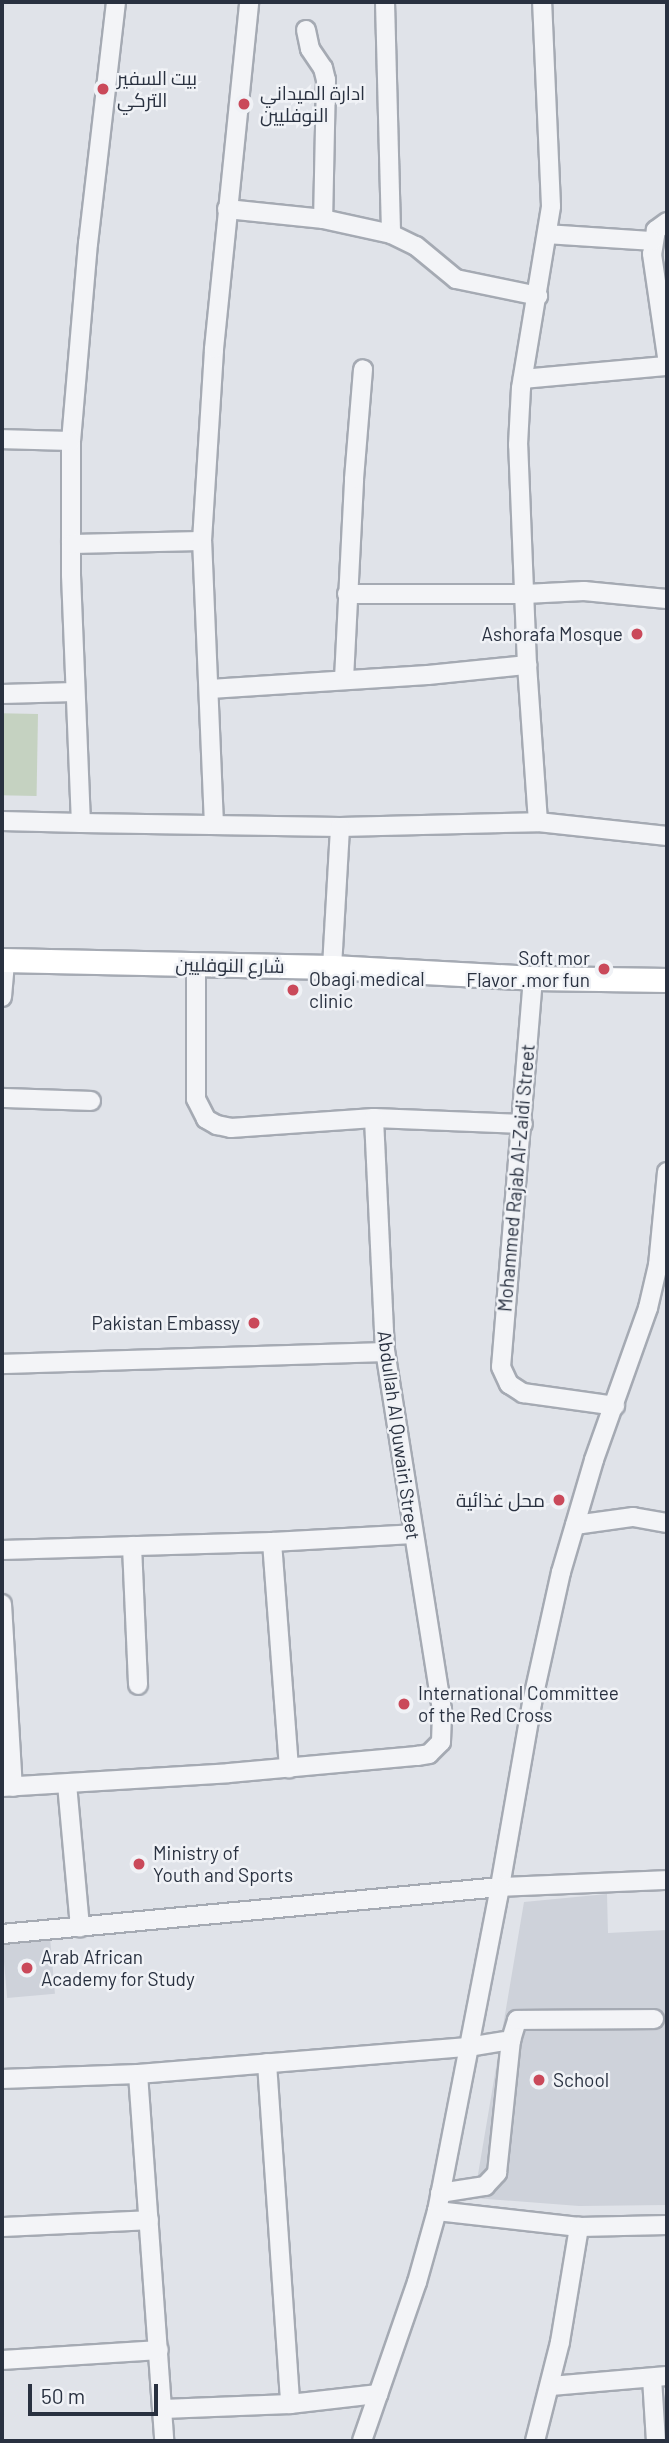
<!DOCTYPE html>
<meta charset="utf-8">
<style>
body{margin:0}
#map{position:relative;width:669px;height:2443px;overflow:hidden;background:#e0e3e9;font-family:Barlow,Cairo,sans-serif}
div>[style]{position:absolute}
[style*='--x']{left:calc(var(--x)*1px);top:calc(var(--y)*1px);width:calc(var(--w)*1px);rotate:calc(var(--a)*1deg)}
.built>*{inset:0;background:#ced2da;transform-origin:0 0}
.green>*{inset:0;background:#c5d2c1;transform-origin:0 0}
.roads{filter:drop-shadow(2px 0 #a5aab3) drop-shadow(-2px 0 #a5aab3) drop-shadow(0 2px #a5aab3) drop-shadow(0 -2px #a5aab3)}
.minor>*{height:18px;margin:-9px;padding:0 9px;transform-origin:9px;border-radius:9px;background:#f3f4f7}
.major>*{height:23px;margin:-11.5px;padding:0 11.5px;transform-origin:11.5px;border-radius:11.5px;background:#fff}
.dots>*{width:19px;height:19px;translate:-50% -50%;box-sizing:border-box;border:4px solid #f0f2f6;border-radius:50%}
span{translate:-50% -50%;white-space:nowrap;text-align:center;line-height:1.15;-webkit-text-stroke:5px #f0f2f6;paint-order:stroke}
.poi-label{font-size:19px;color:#293140}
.left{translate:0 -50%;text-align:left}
.right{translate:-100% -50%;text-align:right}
.street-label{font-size:19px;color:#293140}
.frame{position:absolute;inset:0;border:4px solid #293140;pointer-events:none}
.scale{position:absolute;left:28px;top:2384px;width:130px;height:32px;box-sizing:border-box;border:4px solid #293140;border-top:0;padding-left:9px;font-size:21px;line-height:24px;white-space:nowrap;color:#293140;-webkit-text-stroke:5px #f0f2f6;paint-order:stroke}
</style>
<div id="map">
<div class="built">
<i style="clip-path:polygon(607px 1894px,608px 1933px,667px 1930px,667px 2205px,579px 2206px,474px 2198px,524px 1902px)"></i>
<i style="left:50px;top:1937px;width:57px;height:48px;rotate:85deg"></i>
</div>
<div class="green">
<i style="left:38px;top:714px;width:82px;height:36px;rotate:91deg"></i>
</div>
<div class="roads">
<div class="minor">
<i style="--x:116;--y:2;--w:243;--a:96.6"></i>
<i style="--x:88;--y:243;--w:199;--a:94.9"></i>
<i style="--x:71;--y:441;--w:134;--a:90"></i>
<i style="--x:71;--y:575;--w:248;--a:87.7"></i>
<i style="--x:81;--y:823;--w:259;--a:0.9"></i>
<i style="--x:340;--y:827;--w:198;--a:-1.4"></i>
<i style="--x:538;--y:822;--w:130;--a:6.2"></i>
<i style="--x:385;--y:2;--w:232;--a:88.5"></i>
<i style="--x:306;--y:30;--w:19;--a:78"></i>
<i style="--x:310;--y:49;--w:23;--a:56"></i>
<i style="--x:323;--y:68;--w:12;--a:76"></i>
<i style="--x:326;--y:80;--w:139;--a:91.2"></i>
<i style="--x:227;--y:209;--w:97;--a:5.9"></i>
<i style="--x:323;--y:219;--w:70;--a:12.4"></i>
<i style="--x:391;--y:234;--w:28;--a:26"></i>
<i style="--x:416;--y:246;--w:52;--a:39.5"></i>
<i style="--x:456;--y:279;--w:84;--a:11.7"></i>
<i style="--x:667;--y:222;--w:14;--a:144"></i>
<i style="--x:656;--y:230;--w:24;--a:99"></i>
<i style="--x:652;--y:254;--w:104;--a:81.7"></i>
<i style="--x:547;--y:234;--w:106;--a:3.8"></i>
<i style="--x:523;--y:379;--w:145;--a:-5.2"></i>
<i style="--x:2;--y:439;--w:69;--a:1.7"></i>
<i style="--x:71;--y:544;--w:131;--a:-1.3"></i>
<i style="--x:347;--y:594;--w:178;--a:0"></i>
<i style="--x:525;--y:594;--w:59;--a:-2.9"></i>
<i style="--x:584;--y:591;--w:83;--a:5.5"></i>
<i style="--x:344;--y:679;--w:200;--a:-87.1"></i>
<i style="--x:354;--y:479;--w:110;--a:-85.3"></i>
<i style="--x:210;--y:689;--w:218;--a:-3.7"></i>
<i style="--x:428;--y:675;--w:100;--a:-5.8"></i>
<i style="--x:2;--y:694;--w:73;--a:-1.6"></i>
<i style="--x:2;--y:821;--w:79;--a:1.5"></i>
<i style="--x:538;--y:822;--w:157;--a:-94"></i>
<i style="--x:527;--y:665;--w:220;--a:-92.3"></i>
<i style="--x:518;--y:445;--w:57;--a:-87"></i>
<i style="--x:521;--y:388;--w:184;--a:-80.6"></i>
<i style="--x:551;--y:206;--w:204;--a:-92.5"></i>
<i style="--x:214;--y:825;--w:284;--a:-92.4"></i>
<i style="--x:202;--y:541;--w:192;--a:-86.4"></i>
<i style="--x:214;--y:349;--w:349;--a:-84.2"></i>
<i style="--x:196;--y:965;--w:134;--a:90"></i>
<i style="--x:196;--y:1099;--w:22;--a:63"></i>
<i style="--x:206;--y:1119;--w:13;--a:29"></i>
<i style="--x:217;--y:1125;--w:14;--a:12"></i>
<i style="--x:231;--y:1128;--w:143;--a:-4"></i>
<i style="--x:374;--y:1118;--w:149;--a:2.3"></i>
<i style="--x:332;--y:967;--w:140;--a:-86.7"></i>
<i style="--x:533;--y:978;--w:390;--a:94.7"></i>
<i style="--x:501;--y:1367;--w:19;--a:65"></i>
<i style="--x:509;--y:1384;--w:17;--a:33"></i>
<i style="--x:523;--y:1393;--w:93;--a:8"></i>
<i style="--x:2;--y:997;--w:37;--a:-85"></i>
<i style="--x:2;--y:1098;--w:89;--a:1.9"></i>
<i style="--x:667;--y:1172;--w:93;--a:95.5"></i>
<i style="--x:658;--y:1265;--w:44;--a:103.1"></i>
<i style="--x:648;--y:1308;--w:161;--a:109.6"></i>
<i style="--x:594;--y:1460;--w:117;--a:106.4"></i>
<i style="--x:561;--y:1572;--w:134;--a:102.5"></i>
<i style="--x:532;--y:1703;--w:187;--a:99.9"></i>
<i style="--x:500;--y:1887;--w:167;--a:-2.4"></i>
<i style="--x:2;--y:1364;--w:383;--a:-1.8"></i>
<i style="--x:575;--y:1525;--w:59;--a:-7.9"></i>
<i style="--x:633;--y:1517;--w:35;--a:10"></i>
<i style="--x:272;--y:1542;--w:227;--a:85.7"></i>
<i style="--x:132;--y:1546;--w:139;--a:87.5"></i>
<i style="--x:2;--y:1550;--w:270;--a:-1.7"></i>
<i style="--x:272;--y:1542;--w:141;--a:-3.2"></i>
<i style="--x:2;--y:1604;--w:183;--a:86.6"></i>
<i style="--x:67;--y:1784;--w:144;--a:84.8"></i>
<i style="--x:2;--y:1787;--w:227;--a:-3.5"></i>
<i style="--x:229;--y:1773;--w:189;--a:-5.2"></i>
<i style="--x:417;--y:1756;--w:12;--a:-9"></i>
<i style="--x:429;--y:1754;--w:17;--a:-45"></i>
<i style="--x:441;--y:1742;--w:32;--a:-88"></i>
<i style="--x:442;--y:1710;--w:363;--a:-99"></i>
<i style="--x:385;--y:1352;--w:234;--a:-92.7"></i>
<i style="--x:2;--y:1934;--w:500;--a:-5.39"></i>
<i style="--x:500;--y:1887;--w:330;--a:101"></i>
<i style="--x:437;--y:2211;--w:74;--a:105.7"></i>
<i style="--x:417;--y:2282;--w:168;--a:109.1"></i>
<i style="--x:267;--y:2063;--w:342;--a:86.1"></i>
<i style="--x:138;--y:2074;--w:368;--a:85.9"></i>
<i style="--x:2;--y:2079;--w:136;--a:-2.1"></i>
<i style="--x:138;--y:2074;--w:331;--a:-4.7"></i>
<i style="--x:468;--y:2047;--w:44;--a:-9.2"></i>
<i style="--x:440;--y:2193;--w:46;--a:-8.8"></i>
<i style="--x:485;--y:2186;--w:18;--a:-47"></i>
<i style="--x:497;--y:2173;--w:134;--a:-84"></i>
<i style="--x:511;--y:2040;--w:21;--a:-73"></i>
<i style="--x:517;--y:2020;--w:137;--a:-0.4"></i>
<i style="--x:437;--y:2211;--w:143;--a:6.4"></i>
<i style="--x:579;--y:2227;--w:88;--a:-1.3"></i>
<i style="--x:2;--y:2227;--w:147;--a:-2.7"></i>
<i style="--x:2;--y:2360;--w:157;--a:-3.6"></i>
<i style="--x:652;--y:2378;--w:63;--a:86.4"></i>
<i style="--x:551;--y:2386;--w:116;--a:-4.9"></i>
<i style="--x:163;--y:2409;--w:127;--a:-2.3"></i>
<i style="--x:290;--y:2404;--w:89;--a:-6.5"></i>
<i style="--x:535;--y:2441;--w:102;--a:-75.8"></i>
<i style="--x:560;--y:2342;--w:117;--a:-80.6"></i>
</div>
<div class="major">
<i style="--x:2;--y:960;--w:330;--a:1.2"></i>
<i style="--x:332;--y:967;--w:201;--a:3.1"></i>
<i style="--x:533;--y:978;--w:134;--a:0.9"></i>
</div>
</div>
<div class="dots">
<i style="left:103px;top:89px;background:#ca495a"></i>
<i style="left:244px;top:104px;background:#ca495a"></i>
<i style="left:637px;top:634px;background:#ca495a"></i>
<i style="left:604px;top:969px;background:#ca495a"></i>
<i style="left:293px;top:990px;background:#ca495a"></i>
<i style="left:254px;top:1323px;background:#ca495a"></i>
<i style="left:559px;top:1500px;background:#ca495a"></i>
<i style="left:404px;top:1704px;background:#ca495a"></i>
<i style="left:139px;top:1864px;background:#ca495a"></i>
<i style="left:27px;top:1968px;background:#ca495a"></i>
<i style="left:539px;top:2080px;background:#ca495a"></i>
</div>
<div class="poi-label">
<span class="left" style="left:117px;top:89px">بيت السفير<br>التركي</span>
<span class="left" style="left:260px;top:104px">ادارة الميداني<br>النوفليين</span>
<span class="right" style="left:623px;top:634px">Ashorafa Mosque</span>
<span class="right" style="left:590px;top:969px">Soft mor<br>Flavor .mor fun</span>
<span class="left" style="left:309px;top:990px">Obagi medical<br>clinic</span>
<span class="right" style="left:240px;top:1323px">Pakistan Embassy</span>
<span class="right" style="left:545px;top:1500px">محل غذائية</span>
<span class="left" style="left:418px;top:1704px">International Committee<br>of the Red Cross</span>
<span class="left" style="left:153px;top:1864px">Ministry of<br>Youth and Sports</span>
<span class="left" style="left:41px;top:1968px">Arab African<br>Academy for Study</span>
<span class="left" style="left:553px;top:2080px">School</span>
</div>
<div class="street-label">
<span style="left:230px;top:965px;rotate:1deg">شارع النوفليين</span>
<span style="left:516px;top:1178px;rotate:-85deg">Mohammed Rajab Al-Zaidi Street</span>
<span style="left:399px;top:1435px;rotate:82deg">Abdullah Al Quwairi Street</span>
</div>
<div class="frame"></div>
<div class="scale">50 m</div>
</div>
